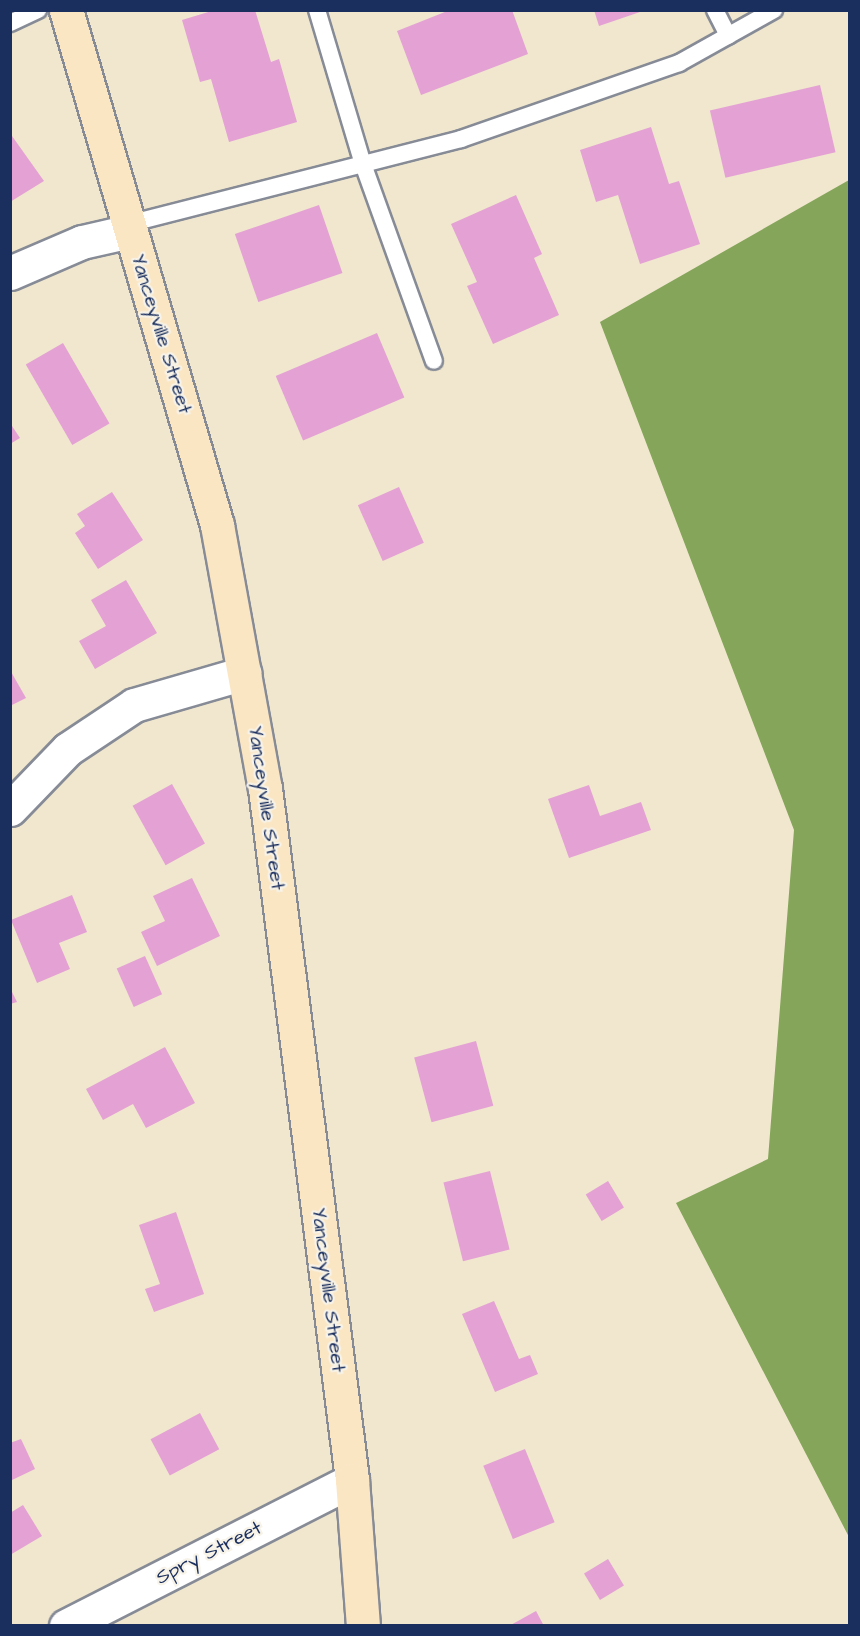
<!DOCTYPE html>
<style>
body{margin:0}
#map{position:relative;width:860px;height:1636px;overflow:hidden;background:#f0e7ce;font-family:"Architects Daughter",sans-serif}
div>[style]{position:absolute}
.forest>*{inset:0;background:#84a55a}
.building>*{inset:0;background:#e4a1d4;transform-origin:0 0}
.roads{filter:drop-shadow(2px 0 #868b96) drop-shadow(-2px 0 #868b96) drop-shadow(0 2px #868b96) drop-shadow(0 -2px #868b96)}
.service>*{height:16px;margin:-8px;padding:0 8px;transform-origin:8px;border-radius:8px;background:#fff}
.minor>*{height:33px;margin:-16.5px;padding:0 16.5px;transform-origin:16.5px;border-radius:16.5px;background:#fff}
.secondary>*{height:33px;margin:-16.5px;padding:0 16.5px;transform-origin:16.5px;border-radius:16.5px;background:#fbe6c4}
span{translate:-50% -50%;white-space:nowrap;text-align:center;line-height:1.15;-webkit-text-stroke:4.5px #f7f3e8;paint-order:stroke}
.street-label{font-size:20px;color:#1b2f5e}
.frame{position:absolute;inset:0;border:12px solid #1b2f5e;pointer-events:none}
</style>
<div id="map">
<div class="forest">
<i style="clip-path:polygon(849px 180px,849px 1537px,676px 1203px,768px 1159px,794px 830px,600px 322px)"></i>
</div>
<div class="building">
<i style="clip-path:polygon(215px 10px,255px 10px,271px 62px,279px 59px,297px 122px,229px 142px,211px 79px,200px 82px,182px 20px)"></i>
<i style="clip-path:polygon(450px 10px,512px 10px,528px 54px,421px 95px,397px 31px)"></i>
<i style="clip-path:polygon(594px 10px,643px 10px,643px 11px,599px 26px)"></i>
<i style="left:820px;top:85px;width:69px;height:113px;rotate:77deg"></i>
<i style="clip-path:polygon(651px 127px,669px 184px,679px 181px,700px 244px,640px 264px,618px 195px,596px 202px,580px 150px)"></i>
<i style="clip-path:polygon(12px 136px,44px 181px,10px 202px,10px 137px)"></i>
<i style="clip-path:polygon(516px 195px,542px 254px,534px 258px,559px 315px,493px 344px,467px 286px,477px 282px,451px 224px)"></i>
<i style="left:319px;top:205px;width:72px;height:89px;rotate:71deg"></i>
<i style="left:377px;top:333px;width:70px;height:110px;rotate:67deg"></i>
<i style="left:63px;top:343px;width:93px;height:43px;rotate:60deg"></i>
<i style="clip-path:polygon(10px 423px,20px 438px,10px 444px)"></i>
<i style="left:399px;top:487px;width:61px;height:45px;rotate:66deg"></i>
<i style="clip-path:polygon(112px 492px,143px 540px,98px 569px,75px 533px,85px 526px,77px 514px)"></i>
<i style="clip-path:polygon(126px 580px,157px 633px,95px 669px,79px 641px,106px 626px,91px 600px)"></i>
<i style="clip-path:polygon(10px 670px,26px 698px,10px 706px)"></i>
<i style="left:172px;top:784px;width:68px;height:45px;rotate:61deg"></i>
<i style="clip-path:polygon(589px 785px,600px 816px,641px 802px,651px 830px,569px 858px,548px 799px)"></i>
<i style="clip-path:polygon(192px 878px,220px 936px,157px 966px,141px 932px,165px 921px,153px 896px)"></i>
<i style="clip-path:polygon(72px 895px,87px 932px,59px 943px,70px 969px,37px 983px,11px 920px)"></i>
<i style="left:145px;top:956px;width:42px;height:31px;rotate:66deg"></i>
<i style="clip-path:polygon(10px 988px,17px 1002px,10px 1004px)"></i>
<i style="left:476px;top:1041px;width:67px;height:64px;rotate:75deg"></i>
<i style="clip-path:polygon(165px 1047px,195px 1103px,146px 1128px,133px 1104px,103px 1120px,86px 1089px)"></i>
<i style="left:490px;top:1171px;width:81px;height:48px;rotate:76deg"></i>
<i style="left:608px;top:1181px;width:31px;height:26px;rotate:59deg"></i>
<i style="clip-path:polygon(176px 1212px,204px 1294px,154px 1312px,145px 1289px,160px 1284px,139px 1225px)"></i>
<i style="clip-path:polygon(494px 1301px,519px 1359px,530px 1355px,538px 1374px,495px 1392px,462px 1314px)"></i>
<i style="left:200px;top:1413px;width:41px;height:56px;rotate:62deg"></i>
<i style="clip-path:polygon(21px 1439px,35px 1469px,10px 1481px,10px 1443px)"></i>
<i style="left:525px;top:1449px;width:79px;height:45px;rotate:68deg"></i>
<i style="clip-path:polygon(23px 1505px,42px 1536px,10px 1555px,10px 1513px)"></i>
<i style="left:608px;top:1559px;width:31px;height:28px;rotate:59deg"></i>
<i style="clip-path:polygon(536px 1611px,544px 1626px,509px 1626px)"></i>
</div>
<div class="roads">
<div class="service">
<i style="left:317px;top:10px;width:161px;rotate:73.4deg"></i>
<i style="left:363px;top:164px;width:209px;rotate:70.2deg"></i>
<i style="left:715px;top:10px;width:29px;rotate:63deg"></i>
<i style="left:10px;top:23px;width:31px;rotate:-25deg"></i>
<i style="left:128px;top:224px;width:344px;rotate:-14.3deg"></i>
<i style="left:461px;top:139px;width:231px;rotate:-19.2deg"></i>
<i style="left:679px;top:63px;width:109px;rotate:-29.2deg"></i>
</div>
<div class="minor">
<i style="left:10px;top:273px;width:78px;rotate:-23.3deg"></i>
<i style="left:82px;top:242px;width:49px;rotate:-12.9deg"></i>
<i style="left:10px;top:809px;width:83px;rotate:-46deg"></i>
<i style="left:68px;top:749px;width:79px;rotate:-33.7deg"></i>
<i style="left:134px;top:705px;width:115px;rotate:-16.2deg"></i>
<i style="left:66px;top:1626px;width:321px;rotate:-27deg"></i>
</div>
<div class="secondary">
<i style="left:66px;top:10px;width:537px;rotate:73.66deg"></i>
<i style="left:217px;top:525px;width:267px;rotate:79.7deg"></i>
<i style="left:265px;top:788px;width:697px;rotate:82.83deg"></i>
<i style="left:352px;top:1480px;width:146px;rotate:85.7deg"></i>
</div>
</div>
<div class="street-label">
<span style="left:161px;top:334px;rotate:73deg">Yanceyville Street</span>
<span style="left:266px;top:808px;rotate:82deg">Yanceyville Street</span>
<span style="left:328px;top:1290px;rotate:83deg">Yanceyville Street</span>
<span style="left:209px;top:1553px;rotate:-27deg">Spry Street</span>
</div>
<div class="frame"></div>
</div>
